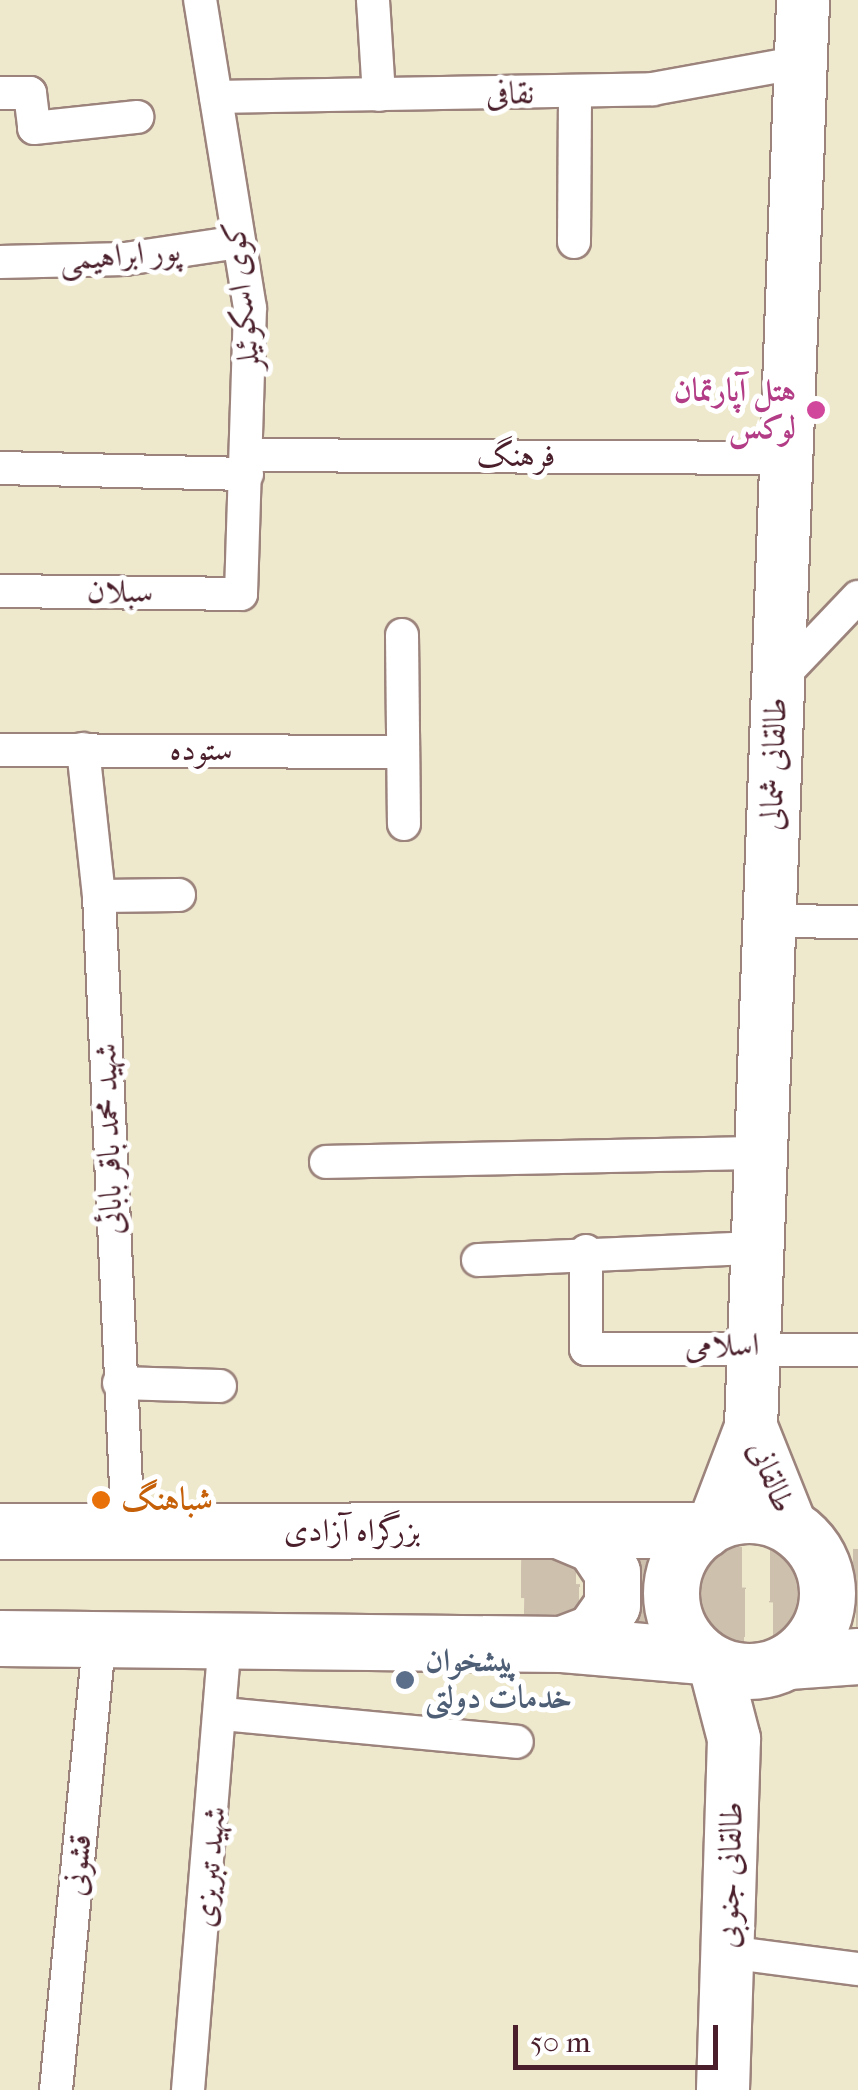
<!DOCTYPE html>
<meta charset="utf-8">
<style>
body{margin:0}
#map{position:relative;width:858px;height:2090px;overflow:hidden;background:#eee8cd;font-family:"IM FELL French Canon",Amiri,serif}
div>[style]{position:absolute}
.trunk-tunnel>*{height:55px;margin-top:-27.5px;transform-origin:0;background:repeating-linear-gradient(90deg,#cdc0ad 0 55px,transparent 0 83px)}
.roads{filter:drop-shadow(2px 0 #9c847c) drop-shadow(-2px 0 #9c847c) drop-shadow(0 2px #9c847c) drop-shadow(0 -2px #9c847c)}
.minor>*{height:32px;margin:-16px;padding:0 16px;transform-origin:16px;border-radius:16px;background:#fff}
.primary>*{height:52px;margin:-26px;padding:0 26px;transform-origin:26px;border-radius:26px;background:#fff}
.trunk>*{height:55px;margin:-27.5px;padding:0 27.5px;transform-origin:27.5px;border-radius:27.5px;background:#fff}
.trunk>.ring{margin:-27.5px;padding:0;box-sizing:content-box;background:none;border:55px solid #fff;border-radius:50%}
.dots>*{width:28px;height:28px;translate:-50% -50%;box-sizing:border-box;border:5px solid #fff;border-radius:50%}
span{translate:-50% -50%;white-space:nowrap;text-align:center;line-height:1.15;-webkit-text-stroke:10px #fff;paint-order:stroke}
.street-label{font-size:32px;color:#4a1f2b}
.hotel-label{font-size:32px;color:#b23c85;font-weight:700}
.right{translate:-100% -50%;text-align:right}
.food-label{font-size:32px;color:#c56008;font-weight:700}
.left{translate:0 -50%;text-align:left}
.service-label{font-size:32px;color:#4e5e75;font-weight:700}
.scale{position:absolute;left:513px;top:2025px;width:205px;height:45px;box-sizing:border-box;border:5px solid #4a1f2b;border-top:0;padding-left:12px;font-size:30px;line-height:35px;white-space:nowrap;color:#4a1f2b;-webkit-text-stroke:8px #fff;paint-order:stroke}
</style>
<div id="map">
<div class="trunk-tunnel">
<i style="left:521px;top:1570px;width:337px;rotate:1deg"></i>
<i style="left:524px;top:1610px;width:334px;rotate:1.2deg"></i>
</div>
<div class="roads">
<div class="minor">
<i style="left:373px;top:0;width:95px;rotate:86.4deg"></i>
<i style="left:0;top:93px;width:30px"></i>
<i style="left:30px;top:93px;width:35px;rotate:83deg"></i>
<i style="left:34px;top:128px;width:104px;rotate:-6.1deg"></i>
<i style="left:216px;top:97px;width:437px;rotate:-1deg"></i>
<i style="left:653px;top:89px;width:150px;rotate:-10.3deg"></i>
<i style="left:574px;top:242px;width:149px;rotate:-89.6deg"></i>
<i style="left:0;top:262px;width:125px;rotate:-1.4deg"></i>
<i style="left:125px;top:259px;width:115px;rotate:-8.5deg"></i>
<i style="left:247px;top:455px;width:539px;rotate:0.32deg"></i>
<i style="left:0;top:468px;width:247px;rotate:1.4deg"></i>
<i style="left:0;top:591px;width:241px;rotate:0.7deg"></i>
<i style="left:241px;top:594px;width:286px;rotate:-88.2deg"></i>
<i style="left:250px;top:308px;width:312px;rotate:-99.2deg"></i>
<i style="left:402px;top:635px;width:189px;rotate:89.4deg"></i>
<i style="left:776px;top:683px;width:119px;rotate:-46.4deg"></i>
<i style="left:83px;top:749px;width:148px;rotate:83.8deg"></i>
<i style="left:99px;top:896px;width:635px;rotate:87.38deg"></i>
<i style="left:0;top:750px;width:401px;rotate:0.3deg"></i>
<i style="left:99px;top:896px;width:80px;rotate:-0.7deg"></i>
<i style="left:768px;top:921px;width:90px;rotate:0.6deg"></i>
<i style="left:326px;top:1162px;width:435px;rotate:-1.2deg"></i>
<i style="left:586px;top:1251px;width:98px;rotate:90deg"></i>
<i style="left:586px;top:1349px;width:272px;rotate:0.2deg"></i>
<i style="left:478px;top:1260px;width:256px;rotate:-2.5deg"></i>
<i style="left:119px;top:1383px;width:101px;rotate:1.7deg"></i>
<i style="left:223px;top:1714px;width:295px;rotate:5.4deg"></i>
<i style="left:727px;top:1952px;width:132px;rotate:7.4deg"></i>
<i style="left:56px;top:2090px;width:452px;rotate:-84.5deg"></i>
<i style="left:188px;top:2090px;width:449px;rotate:-85.3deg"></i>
</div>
<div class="primary">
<i style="left:751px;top:1427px;width:108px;rotate:68.2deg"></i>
<i style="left:715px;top:1522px;width:102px;rotate:-69.2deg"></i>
<i style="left:751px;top:1427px;width:1428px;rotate:-87.91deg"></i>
<i style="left:714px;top:1662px;width:80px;rotate:75.4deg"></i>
<i style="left:734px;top:1739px;width:351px;rotate:91.8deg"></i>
</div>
<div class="trunk">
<i class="ring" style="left:671px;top:1515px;width:101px;height:101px"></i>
<i style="left:0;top:1531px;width:704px;rotate:-0.08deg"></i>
<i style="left:0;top:1638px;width:562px;rotate:0.61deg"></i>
<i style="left:562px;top:1644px;width:141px;rotate:4.9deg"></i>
<i style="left:562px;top:1644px;width:33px;rotate:-21deg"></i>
<i style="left:593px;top:1632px;width:33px;rotate:-55deg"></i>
<i style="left:612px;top:1605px;width:33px;rotate:-90deg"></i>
<i style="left:612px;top:1572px;width:32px;rotate:-124deg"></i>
<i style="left:594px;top:1545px;width:33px;rotate:-157deg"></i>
<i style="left:788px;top:1661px;width:70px;rotate:-4.1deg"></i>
</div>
</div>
<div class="dots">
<i style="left:816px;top:410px;background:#d1479c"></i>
<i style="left:101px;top:1500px;background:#e8710a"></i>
<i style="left:405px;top:1680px;background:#5c6f8a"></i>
</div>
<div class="street-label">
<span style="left:510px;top:94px;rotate:-1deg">نقافی</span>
<span style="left:120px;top:256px;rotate:-5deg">پور ابراهیمی</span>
<span style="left:242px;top:296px;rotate:-96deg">کوی اسکوئیلر</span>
<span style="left:516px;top:456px">فرهنگ</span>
<span style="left:120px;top:592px;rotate:1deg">سبلان</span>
<span style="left:201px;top:750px">ستوده</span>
<span style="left:774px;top:764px;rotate:-88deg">طالقانی شمالی</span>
<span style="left:109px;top:1139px;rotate:-92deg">شهید محمد باقر بابائی</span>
<span style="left:722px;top:1346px;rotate:-1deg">اسلامی</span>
<span style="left:771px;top:1477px;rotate:68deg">طالقانی</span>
<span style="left:352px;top:1531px">بزرگراه آزادی</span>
<span style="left:78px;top:1865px;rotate:-84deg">قشونی</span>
<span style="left:210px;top:1867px;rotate:-85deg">شهید تبریزی</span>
<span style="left:730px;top:1875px;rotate:-88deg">طالقانی جنوبی</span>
</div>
<div class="hotel-label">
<span class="right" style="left:796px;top:410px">هتل آپارتمان<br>لوکس</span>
</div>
<div class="food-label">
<span class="left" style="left:121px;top:1500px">شباهنگ</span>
</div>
<div class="service-label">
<span class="left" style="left:425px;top:1680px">پیشخوان<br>خدمات دولتی</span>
</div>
<div class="scale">50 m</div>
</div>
